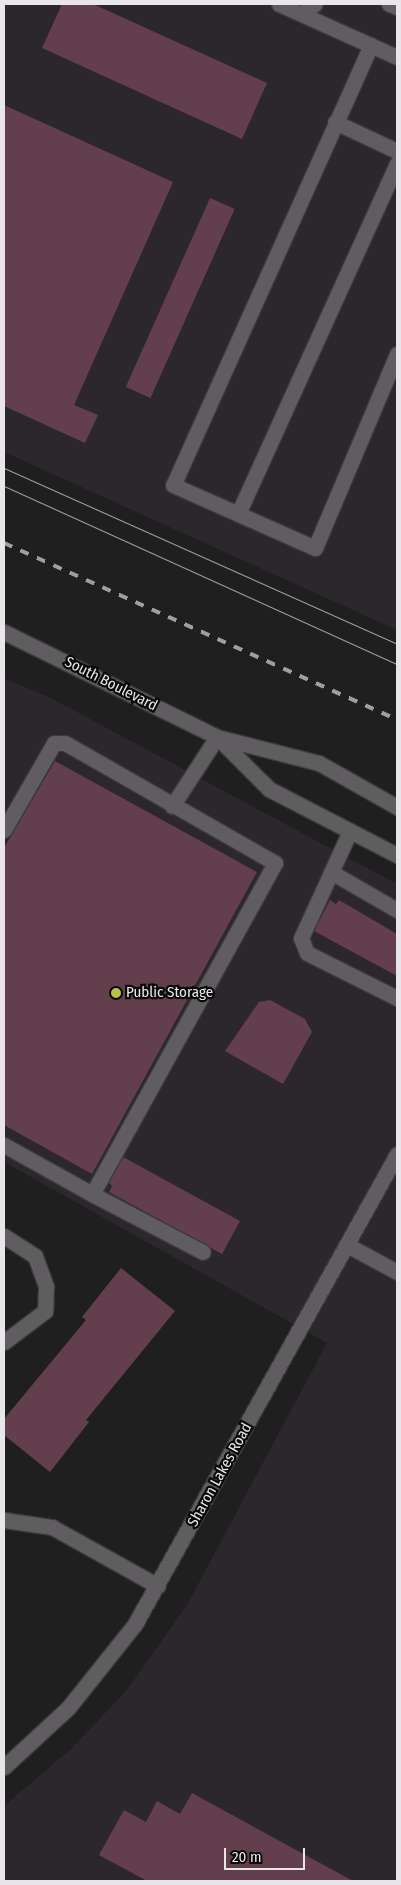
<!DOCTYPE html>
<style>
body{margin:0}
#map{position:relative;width:401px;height:1885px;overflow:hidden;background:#201f20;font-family:"Fira Sans Condensed",sans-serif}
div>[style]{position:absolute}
.built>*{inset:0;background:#2c262d}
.building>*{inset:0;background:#633f4d;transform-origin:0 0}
.roads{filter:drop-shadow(1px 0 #3b3a3b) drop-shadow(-1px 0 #3b3a3b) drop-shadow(0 1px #3b3a3b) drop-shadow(0 -1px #3b3a3b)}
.service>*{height:15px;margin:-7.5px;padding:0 7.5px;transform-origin:7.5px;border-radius:7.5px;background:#5f5d5f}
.minor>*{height:15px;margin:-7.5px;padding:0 7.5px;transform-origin:7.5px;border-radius:7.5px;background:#5f5d5f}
.tertiary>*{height:15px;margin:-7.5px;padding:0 7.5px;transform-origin:7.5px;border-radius:7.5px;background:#5f5d5f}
.secondary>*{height:15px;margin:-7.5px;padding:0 7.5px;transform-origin:7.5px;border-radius:7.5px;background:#5f5d5f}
.tram>*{height:1px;margin:-0.5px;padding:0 0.5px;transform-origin:0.5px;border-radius:0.5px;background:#a09ea0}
.rail>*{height:4px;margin-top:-2px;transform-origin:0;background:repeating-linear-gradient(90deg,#a09ea0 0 9px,transparent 0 18px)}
.dots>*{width:14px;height:14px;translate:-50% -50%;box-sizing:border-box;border:2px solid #0a090a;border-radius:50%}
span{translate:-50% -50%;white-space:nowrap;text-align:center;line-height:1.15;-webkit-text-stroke:4.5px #0a090a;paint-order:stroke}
.street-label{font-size:15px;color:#e8e6e8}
.poi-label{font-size:15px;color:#e8e6e8}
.left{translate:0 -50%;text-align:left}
.frame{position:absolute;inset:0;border:5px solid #e8e6e8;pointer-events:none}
.scale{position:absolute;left:224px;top:1848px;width:81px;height:22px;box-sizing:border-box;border:2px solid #e8e6e8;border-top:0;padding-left:6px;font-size:15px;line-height:18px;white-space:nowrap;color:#e8e6e8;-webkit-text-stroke:4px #0a090a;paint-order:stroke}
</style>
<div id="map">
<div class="built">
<i style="clip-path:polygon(4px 4px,397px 4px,397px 630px,4px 452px)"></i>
<i style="clip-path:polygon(4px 678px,51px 698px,397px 884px,397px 1881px,4px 1881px,4px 1806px,72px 1748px,126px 1691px,187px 1605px,327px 1343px,4px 1162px)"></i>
</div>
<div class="building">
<i style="clip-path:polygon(62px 4px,93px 4px,267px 83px,242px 139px,42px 48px)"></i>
<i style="clip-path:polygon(4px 105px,173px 182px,74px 405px,98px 415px,85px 443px,4px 406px)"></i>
<i style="left:210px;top:198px;width:27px;height:207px;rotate:24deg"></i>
<i style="clip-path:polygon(55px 761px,257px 872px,92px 1174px,4px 1125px,4px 848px)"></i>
<i style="clip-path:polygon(330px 900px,336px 904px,339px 900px,397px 934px,397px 976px,314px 931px)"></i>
<i style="clip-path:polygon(270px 1000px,305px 1019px,312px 1032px,283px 1084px,225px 1051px,259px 1002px)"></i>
<i style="clip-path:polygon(123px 1157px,240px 1221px,222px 1254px,109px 1192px,112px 1186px,109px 1183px)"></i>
<i style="clip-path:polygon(121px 1268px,175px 1311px,86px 1420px,89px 1422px,50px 1472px,4px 1435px,4px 1419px,86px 1320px,82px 1317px)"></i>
<i style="clip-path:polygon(192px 1793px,353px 1881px,147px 1881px,99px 1855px,124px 1810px,146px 1822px,157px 1801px,180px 1814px)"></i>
</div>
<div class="roads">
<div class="service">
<i style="left:389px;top:4px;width:9px;rotate:21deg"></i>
<i style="left:302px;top:14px;width:16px;rotate:-38deg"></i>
<i style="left:371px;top:45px;width:482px;rotate:114.2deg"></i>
<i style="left:173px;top:485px;width:155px;rotate:23.9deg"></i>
<i style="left:315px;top:548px;width:211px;rotate:-67.1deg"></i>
<i style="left:335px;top:122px;width:68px;rotate:25.1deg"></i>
<i style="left:238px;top:514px;width:385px;rotate:-65.6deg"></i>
<i style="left:172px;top:806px;width:82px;rotate:-56.9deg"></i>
<i style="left:4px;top:830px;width:100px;rotate:-60.1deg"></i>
<i style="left:54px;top:743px;width:11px"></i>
<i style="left:65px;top:743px;width:242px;rotate:29.7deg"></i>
<i style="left:275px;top:863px;width:378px;rotate:118.9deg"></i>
<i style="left:92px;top:1194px;width:101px;rotate:-150.9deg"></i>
<i style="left:350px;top:831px;width:118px;rotate:114.6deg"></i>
<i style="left:301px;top:938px;width:16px;rotate:68deg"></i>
<i style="left:307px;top:953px;width:101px;rotate:26.6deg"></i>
<i style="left:331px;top:872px;width:76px;rotate:29.9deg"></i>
<i style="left:92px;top:1194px;width:125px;rotate:27.6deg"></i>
<i style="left:4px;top:1236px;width:37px;rotate:33deg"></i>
<i style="left:35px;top:1256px;width:33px;rotate:70deg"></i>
<i style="left:46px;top:1287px;width:24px;rotate:92deg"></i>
<i style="left:45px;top:1311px;width:51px;rotate:142.9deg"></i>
<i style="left:347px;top:1245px;width:57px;rotate:28.4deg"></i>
</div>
<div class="minor">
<i style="left:279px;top:4px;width:129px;rotate:24.2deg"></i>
<i style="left:4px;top:1520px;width:49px;rotate:8.3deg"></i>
<i style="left:52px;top:1527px;width:121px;rotate:29.1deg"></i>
</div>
<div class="tertiary">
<i style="left:4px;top:1767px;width:87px;rotate:-42.7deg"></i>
<i style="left:68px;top:1708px;width:107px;rotate:-51.4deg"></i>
<i style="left:135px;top:1624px;width:538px;rotate:-60.86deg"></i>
</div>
<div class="secondary">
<i style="left:4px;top:632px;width:237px;rotate:26.2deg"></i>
<i style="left:217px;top:737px;width:105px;rotate:14.3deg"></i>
<i style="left:319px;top:763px;width:90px;rotate:29.4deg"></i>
<i style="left:218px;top:738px;width:72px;rotate:45deg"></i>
<i style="left:269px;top:789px;width:144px;rotate:27.3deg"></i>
</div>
</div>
<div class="tram">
<i style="left:4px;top:468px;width:431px;rotate:24.1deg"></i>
<i style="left:4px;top:486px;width:431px;rotate:24.4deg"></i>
</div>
<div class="rail">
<i style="left:4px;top:543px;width:431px;rotate:24.2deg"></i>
</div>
<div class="dots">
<i style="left:116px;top:993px;background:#b7c148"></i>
</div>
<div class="street-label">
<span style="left:111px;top:684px;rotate:27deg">South Boulevard</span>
<span style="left:220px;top:1475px;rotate:-61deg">Sharon Lakes Road</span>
</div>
<div class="poi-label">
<span class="left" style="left:126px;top:993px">Public Storage</span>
</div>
<div class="frame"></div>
<div class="scale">20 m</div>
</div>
